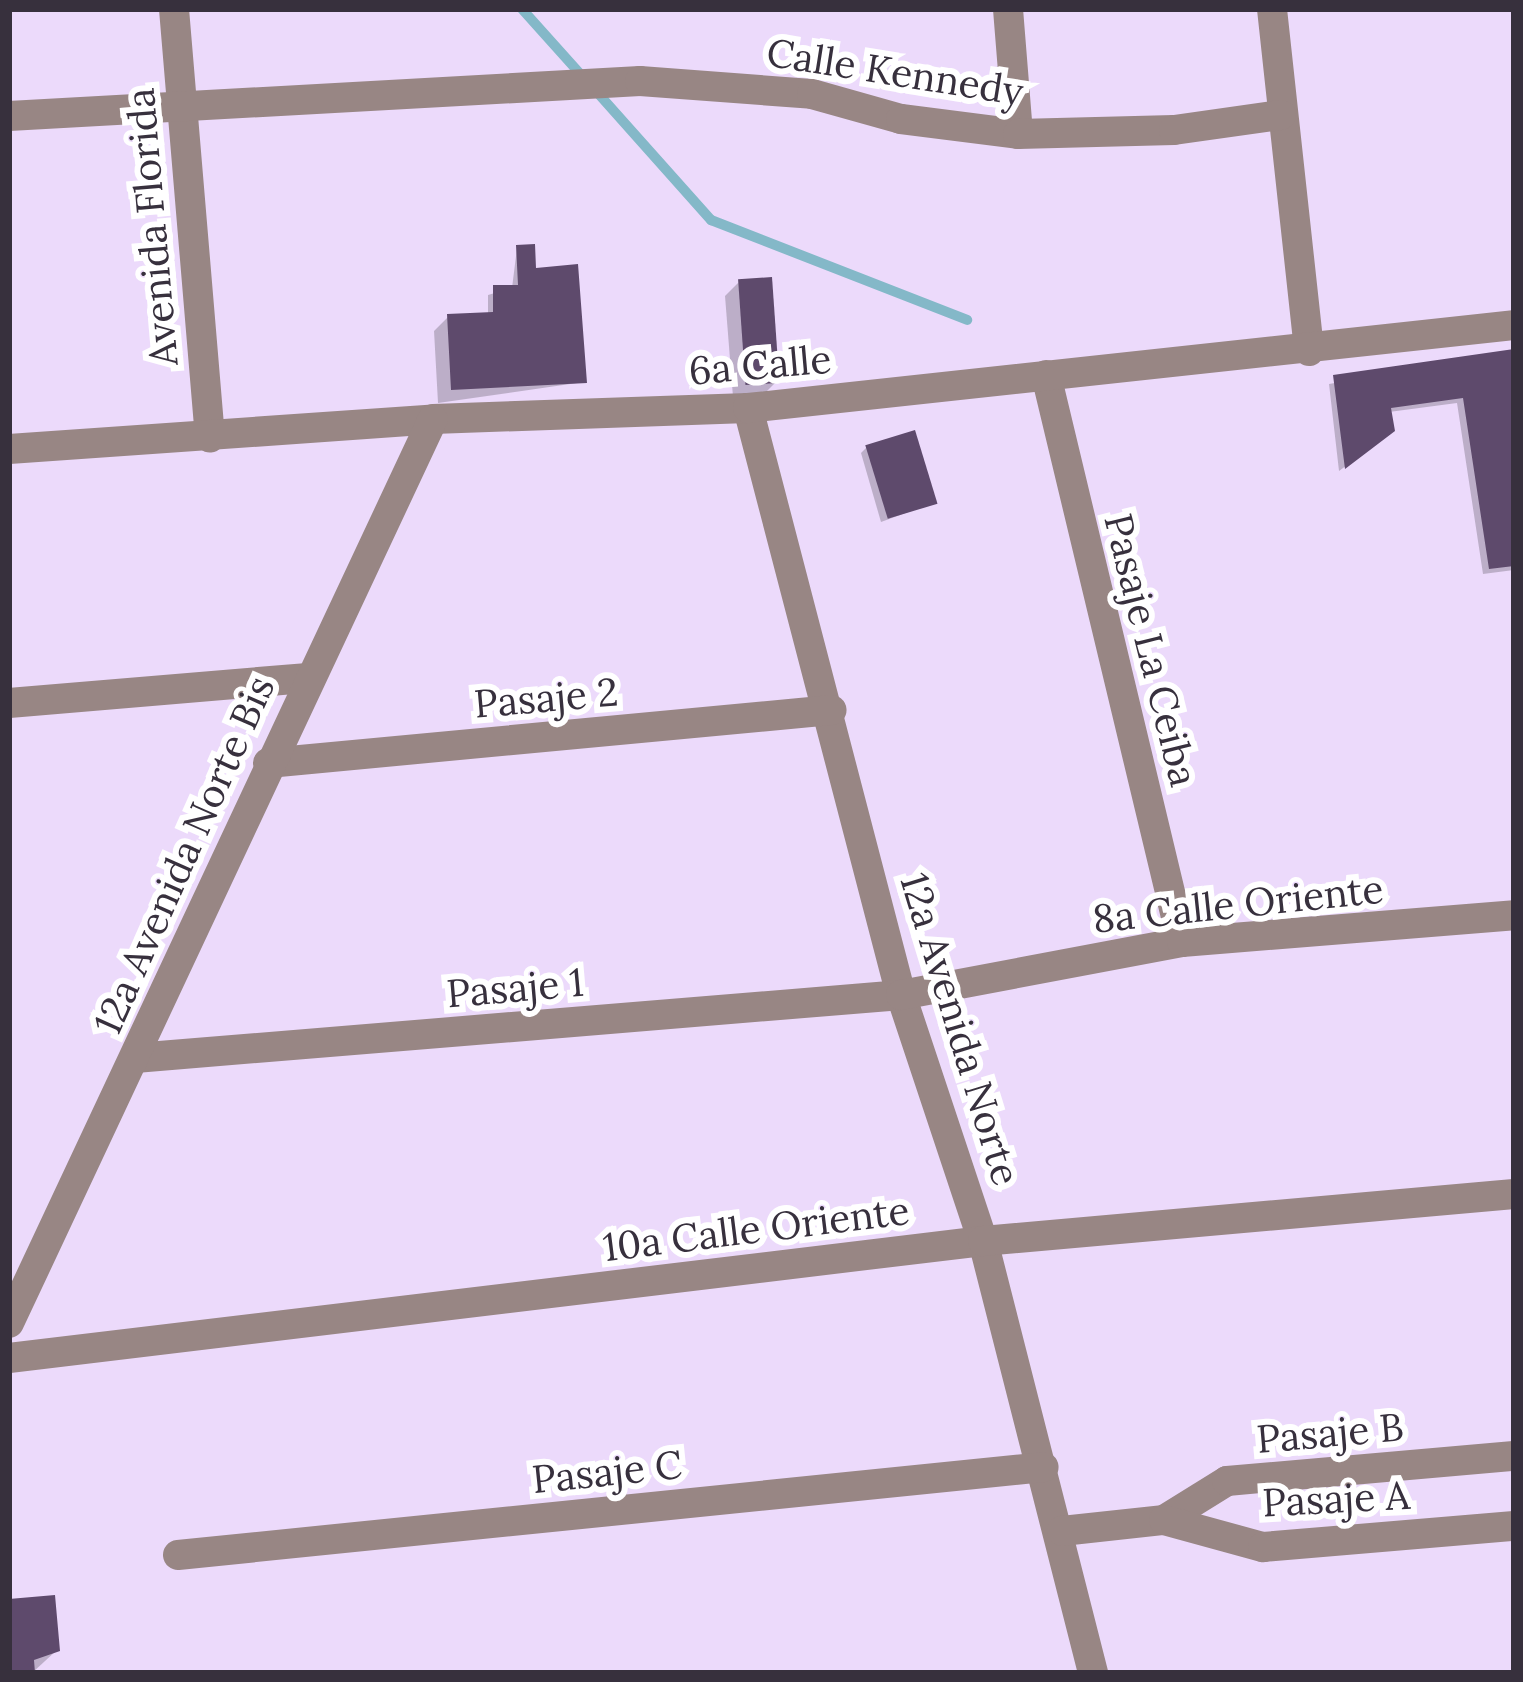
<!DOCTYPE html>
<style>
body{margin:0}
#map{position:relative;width:1523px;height:1682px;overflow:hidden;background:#ecdafb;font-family:Lora,serif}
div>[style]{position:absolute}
.shadow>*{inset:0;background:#0003}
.stream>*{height:10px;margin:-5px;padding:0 5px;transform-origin:5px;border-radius:5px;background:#84b8c8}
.building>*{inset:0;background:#5e4a6c;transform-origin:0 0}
.minor>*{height:30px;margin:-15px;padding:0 15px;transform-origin:15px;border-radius:15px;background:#988684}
span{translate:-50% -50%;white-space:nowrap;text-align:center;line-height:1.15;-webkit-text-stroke:12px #fff;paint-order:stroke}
.street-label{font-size:39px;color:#37303d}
.frame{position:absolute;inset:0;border:12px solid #37303d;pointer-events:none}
</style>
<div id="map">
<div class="shadow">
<i style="clip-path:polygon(517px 248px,584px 382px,438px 403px,434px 331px,448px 317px,488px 315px,488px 295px,512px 288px)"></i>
<i style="clip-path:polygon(739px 282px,777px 381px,763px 395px,733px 397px,725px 296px)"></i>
<i style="clip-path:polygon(1514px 351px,1514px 570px,1483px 574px,1457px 403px,1389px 412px,1385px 437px,1339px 471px,1329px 384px)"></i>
<i style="clip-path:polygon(867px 447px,933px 503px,881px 522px,861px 453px)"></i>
<i style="clip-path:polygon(9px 1602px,57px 1650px,32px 1673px,9px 1673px)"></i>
</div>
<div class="stream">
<i style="left:522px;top:9px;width:93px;rotate:48.1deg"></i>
<i style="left:596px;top:91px;width:173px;rotate:48.3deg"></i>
<i style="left:711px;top:220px;width:275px;rotate:21.3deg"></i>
</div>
<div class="building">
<i style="clip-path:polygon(535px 244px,536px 268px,578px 264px,587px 383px,451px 390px,447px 314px,493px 312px,493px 285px,518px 285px,516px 245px)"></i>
<i style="left:772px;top:277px;width:106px;height:34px;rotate:86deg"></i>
<i style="clip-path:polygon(1514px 349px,1514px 566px,1489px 569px,1463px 398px,1391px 408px,1395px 431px,1345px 469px,1333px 375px)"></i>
<i style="left:915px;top:430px;width:77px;height:52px;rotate:73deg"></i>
<i style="clip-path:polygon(55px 1595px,60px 1651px,34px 1660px,35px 1673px,9px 1673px,9px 1599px)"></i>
</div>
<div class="minor">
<i style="left:174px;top:9px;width:430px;rotate:85.2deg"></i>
<i style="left:1008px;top:9px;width:125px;rotate:85.4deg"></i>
<i style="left:1272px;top:9px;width:344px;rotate:83.8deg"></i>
<i style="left:9px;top:116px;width:632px;rotate:-3.17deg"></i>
<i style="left:640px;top:81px;width:172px;rotate:4.3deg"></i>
<i style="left:812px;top:94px;width:92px;rotate:15.7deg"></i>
<i style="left:901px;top:119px;width:118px;rotate:7.3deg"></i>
<i style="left:1018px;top:134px;width:156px;rotate:-1.5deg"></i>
<i style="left:1174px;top:130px;width:108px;rotate:-8deg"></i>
<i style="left:1046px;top:375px;width:583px;rotate:76.51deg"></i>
<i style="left:748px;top:408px;width:607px;rotate:75.39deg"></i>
<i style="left:901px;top:995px;width:259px;rotate:71.6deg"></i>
<i style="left:983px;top:1241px;width:446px;rotate:75.7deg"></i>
<i style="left:9px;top:449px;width:425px;rotate:-4deg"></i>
<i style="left:433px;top:419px;width:315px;rotate:-2deg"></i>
<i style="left:748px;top:408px;width:770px;rotate:-6.18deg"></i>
<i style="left:9px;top:703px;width:297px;rotate:-4.8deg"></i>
<i style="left:268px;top:763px;width:566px;rotate:-5.37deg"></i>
<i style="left:135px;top:1058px;width:769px;rotate:-4.7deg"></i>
<i style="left:901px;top:995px;width:286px;rotate:-10.7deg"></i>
<i style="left:1182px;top:942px;width:333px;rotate:-4.6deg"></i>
<i style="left:9px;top:1323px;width:998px;rotate:-64.87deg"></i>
<i style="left:9px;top:1358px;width:981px;rotate:-6.85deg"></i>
<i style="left:983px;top:1241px;width:533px;rotate:-5.06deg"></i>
<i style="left:1164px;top:1520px;width:74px;rotate:-31.8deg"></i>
<i style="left:1227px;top:1481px;width:288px;rotate:-5deg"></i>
<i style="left:1062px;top:1531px;width:103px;rotate:-6.2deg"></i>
<i style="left:1164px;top:1520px;width:103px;rotate:15.3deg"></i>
<i style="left:1263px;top:1547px;width:252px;rotate:-4.8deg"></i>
<i style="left:178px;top:1555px;width:870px;rotate:-5.8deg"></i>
</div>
<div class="street-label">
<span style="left:895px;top:72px;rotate:9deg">Calle Kennedy</span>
<span style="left:152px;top:227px;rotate:-95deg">Avenida Florida</span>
<span style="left:760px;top:365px;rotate:-5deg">6a Calle</span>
<span style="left:1151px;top:650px;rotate:76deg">Pasaje La Ceiba</span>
<span style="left:546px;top:698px;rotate:-5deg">Pasaje 2</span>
<span style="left:184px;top:855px;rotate:-66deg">12a Avenida Norte Bis</span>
<span style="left:1238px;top:904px;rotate:-6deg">8a Calle Oriente</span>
<span style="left:515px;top:988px;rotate:-5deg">Pasaje 1</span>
<span style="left:960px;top:1029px;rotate:73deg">12a Avenida Norte</span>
<span style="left:756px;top:1229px;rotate:-7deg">10a Calle Oriente</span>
<span style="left:1330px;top:1433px;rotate:-5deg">Pasaje B</span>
<span style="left:607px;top:1472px;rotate:-6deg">Pasaje C</span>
<span style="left:1336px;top:1499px;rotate:-3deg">Pasaje A</span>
</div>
<div class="frame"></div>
</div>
